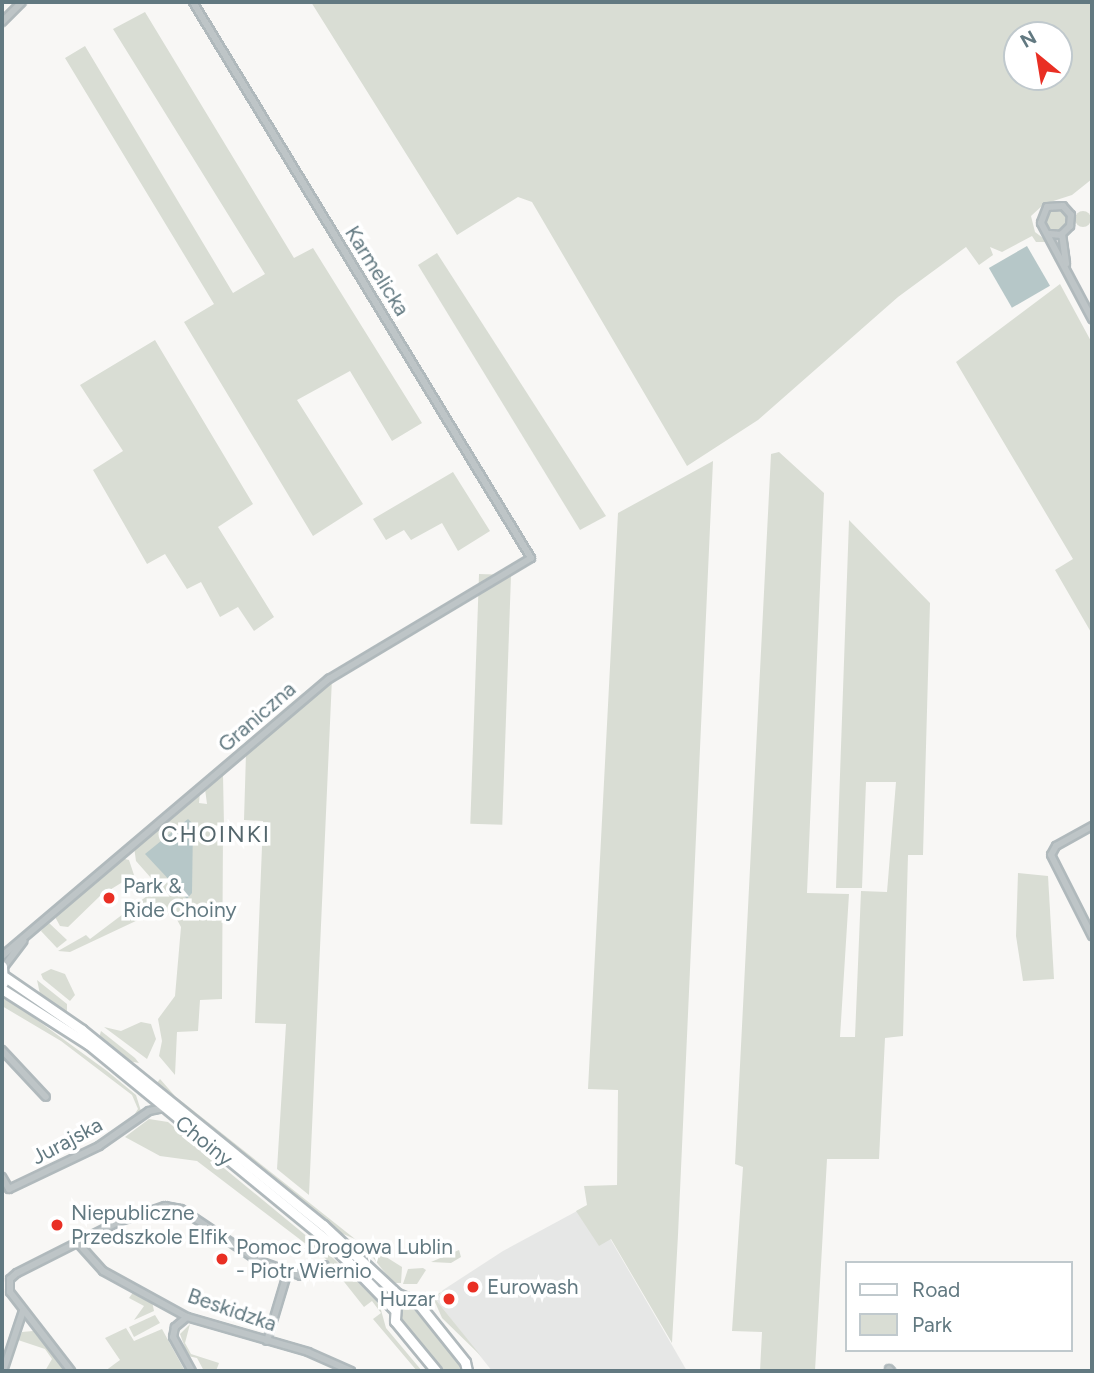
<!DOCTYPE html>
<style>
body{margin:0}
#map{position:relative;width:1094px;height:1373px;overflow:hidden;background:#f8f7f5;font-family:Figtree,sans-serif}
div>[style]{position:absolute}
.built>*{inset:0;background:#e6e7e6}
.green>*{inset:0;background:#d9ddd4;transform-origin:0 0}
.round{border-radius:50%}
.water>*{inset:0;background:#b6c7c8;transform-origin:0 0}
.roads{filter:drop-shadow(2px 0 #b0b9bc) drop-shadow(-2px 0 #b0b9bc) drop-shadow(0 2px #b0b9bc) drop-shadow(0 -2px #b0b9bc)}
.street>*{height:6px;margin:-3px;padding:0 3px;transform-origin:3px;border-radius:3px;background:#bec5c7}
.secondary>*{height:9px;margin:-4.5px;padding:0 4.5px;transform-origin:4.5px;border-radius:4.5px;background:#fff}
.dots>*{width:19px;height:19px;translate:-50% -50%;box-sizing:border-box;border:4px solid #fff;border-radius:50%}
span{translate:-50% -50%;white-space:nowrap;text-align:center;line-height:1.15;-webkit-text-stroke:7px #fff;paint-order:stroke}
.street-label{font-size:21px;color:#627981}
.poi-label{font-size:21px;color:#627981}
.left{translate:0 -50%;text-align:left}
.right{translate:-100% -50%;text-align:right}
.neighbourhood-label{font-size:23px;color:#54666c;letter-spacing:2px}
.frame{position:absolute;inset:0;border:4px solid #627981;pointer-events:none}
.legend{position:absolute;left:845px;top:1261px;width:228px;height:91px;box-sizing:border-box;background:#fff;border:2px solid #c0c9cd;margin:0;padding:9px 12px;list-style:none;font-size:21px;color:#627981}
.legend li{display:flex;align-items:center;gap:14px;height:35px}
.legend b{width:35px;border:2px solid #c0c9cd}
.north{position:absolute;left:1003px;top:21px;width:70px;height:70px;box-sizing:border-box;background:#fff;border:2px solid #c0c9cd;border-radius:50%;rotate:330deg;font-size:19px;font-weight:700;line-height:28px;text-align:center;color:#627981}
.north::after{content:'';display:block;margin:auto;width:24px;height:32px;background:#e92f24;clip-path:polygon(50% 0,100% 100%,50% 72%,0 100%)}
</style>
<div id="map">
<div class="built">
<i style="clip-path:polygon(590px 1204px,687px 1371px,492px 1371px,436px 1300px,443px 1290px,503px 1251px)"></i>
</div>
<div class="green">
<i style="clip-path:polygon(evenodd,311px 2px,1092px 2px,1092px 179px,1072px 195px,1044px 204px,1031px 216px,1035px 232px,1051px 244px,1055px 262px,1047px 242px,1036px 242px,1032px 236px,1002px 252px,990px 247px,993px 255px,979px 265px,966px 247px,898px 297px,758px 420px,687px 466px,532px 202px,518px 197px,457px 235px,311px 2px,1017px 35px,1059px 35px,1059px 77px,1017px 77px,1017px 35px)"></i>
<i style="clip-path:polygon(145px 12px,294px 258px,313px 248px,422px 423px,392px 441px,350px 371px,297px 400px,363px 504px,313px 536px,184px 322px,214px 304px,65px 58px,85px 46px,233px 293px,265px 274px,113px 29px)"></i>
<i class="round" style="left:1045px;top:209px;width:22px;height:22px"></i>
<i class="round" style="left:1075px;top:211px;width:16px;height:16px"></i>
<i style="clip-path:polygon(437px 253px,606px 516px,580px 530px,418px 265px)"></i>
<i style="clip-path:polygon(1060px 284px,1092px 343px,1092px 634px,1055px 570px,1073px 559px,956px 362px)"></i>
<i style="clip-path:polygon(155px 340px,253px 504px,218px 527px,274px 617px,254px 631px,238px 607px,220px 617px,201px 582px,187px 589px,165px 554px,147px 564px,93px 470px,123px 451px,80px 385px)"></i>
<i style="clip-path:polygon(779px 452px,824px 493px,807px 893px,849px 894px,840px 1037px,855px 1037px,861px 891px,887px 892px,896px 782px,866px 782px,862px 888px,836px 888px,849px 520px,930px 603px,923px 855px,908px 855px,903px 1036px,885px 1038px,879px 1159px,827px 1159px,815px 1371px,760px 1371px,762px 1332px,732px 1331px,743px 1167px,735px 1164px,771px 454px)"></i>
<i style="clip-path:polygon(713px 461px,678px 1235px,672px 1343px,611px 1239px,599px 1246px,576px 1211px,587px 1205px,584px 1186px,617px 1185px,618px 1090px,588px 1089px,618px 513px)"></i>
<i style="clip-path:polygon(453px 472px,490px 531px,458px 551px,442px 523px,411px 540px,404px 530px,386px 540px,373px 519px)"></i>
<i style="left:511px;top:575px;width:250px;height:32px;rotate:92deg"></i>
<i style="clip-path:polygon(332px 678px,309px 1195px,277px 1169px,286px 1024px,255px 1023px,263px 821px,244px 820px,246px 753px)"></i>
<i style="clip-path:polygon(223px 775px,224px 826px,210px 825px,209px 831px,223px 832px,222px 999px,200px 1000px,198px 1031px,177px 1032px,175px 1075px,159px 1056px,162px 1041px,158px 1019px,175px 996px,181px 927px,175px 916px,157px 911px,70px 952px,58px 951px,86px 935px,90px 939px,147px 896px,151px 878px,136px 861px,134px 847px,200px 792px,199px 803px,207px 804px,205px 789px)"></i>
<i style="clip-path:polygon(121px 858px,129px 860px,134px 875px,100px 896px,68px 927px,60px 926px,54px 915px)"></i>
<i style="clip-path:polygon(1018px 873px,1048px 876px,1054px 979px,1023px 981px,1016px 936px)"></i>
<i style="clip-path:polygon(48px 922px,67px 940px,57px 948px,41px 931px)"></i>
<i style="clip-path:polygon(51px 969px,65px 974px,75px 995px,70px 1001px,43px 979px,41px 974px)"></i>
<i style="clip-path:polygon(37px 980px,67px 1004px,67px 1012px,40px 994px)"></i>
<i style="clip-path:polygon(2px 999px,11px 1001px,107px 1071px,136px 1095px,141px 1111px,131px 1120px,138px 1109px,132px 1095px,61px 1041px,2px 1006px)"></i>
<i style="clip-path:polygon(141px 1022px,151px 1024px,156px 1039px,147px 1059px,104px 1027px,121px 1031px)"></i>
<i style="clip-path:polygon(101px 1031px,135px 1058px,139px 1063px,128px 1061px,99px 1038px)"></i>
<i style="clip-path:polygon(160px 1079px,175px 1096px,355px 1239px,336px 1231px,156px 1084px)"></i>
<i style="clip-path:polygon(149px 1119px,168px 1122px,332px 1257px,376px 1300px,381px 1310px,386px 1328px,422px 1371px,417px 1371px,373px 1319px,381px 1313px,372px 1301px,364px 1307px,326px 1259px,306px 1244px,197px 1161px,160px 1156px,125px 1137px)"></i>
<i style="clip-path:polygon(359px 1240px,402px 1267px,401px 1283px,393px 1283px)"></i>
<i style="clip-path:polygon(459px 1250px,461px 1257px,451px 1263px,431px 1262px)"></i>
<i style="clip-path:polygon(408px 1269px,423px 1268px,426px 1270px,417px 1284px,403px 1284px)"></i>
<i style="clip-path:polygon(134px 1291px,152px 1301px,154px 1311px,134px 1320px,144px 1306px,129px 1298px)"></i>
<i style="clip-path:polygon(441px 1292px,436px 1300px,481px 1356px,442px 1318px,435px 1302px,436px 1295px)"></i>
<i style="clip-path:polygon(410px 1305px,459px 1363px,460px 1371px,442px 1371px,401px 1321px,401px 1310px)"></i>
<i style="clip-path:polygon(155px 1315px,160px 1323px,134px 1337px,129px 1327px)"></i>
<i style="clip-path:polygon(190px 1324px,185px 1343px,191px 1354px,219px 1363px,216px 1371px,204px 1371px,197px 1358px,188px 1356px,180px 1334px)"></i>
<i style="clip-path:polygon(126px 1328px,134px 1341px,162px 1329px,185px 1371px,105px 1371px,120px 1360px,105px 1338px)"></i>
<i style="clip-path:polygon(33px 1331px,66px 1371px,45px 1371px,52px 1359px,45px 1349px,18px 1340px,22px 1332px)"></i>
</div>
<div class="water">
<i style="left:1027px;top:246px;width:46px;height:44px;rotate:60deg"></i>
<i style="clip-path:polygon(188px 819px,193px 824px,192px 893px,187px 899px,145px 854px)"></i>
</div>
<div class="roads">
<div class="street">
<i style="left:2px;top:22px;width:28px;rotate:-45deg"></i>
<i style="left:1050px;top:234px;width:11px;rotate:5deg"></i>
<i style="left:1061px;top:235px;width:13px;rotate:-45deg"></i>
<i style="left:1070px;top:226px;width:11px;rotate:-85deg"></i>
<i style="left:1071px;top:215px;width:12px;rotate:-132deg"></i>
<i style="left:1063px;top:206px;width:16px;rotate:176deg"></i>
<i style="left:1047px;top:207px;width:17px;rotate:111deg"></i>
<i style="left:1041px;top:223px;width:109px;rotate:62deg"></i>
<i style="left:1062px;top:234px;width:30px;rotate:82deg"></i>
<i style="left:1092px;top:826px;width:41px;rotate:150.9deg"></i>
<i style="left:1056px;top:846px;width:10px;rotate:119deg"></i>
<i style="left:1051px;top:855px;width:91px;rotate:63.2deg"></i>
<i style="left:2px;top:956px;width:429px;rotate:-40.3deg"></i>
<i style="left:329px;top:679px;width:235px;rotate:-30.9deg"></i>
<i style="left:531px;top:558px;width:651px;rotate:-121.3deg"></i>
<i style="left:3px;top:968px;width:34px;rotate:-53deg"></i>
<i style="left:2px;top:1050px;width:64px;rotate:46.9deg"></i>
<i style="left:2px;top:1177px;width:14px;rotate:60deg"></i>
<i style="left:9px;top:1189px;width:100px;rotate:-25.5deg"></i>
<i style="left:99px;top:1146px;width:61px;rotate:-35deg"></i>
<i style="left:149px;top:1111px;width:15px;rotate:-11deg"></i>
<i style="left:77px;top:1242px;width:39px;rotate:48deg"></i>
<i style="left:103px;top:1271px;width:96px;rotate:28.7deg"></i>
<i style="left:187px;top:1317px;width:126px;rotate:16.1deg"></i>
<i style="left:308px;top:1352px;width:47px;rotate:23.8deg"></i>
<i style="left:10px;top:1292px;width:13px;rotate:-90deg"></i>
<i style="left:10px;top:1279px;width:9px;rotate:-41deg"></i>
<i style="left:17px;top:1273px;width:113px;rotate:-26.8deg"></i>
<i style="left:118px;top:1222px;width:50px;rotate:-18.8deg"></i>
<i style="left:165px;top:1206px;width:16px;rotate:11deg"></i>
<i style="left:181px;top:1209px;width:92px;rotate:33.9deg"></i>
<i style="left:257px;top:1260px;width:33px;rotate:20deg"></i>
<i style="left:288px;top:1271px;width:14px;rotate:21deg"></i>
<i style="left:301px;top:1276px;width:26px;rotate:-25deg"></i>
<i style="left:10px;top:1292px;width:100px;rotate:52.3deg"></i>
<i style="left:187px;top:1317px;width:16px;rotate:140deg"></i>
<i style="left:175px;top:1327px;width:10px;rotate:101deg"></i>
<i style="left:173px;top:1337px;width:39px;rotate:61deg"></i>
<i style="left:267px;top:1341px;width:73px;rotate:-73.3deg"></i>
<i style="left:889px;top:1369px;width:3px;rotate:45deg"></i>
<i style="left:3px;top:1371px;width:63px;rotate:-71.6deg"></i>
</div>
<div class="secondary">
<i style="left:2px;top:966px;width:17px;rotate:87deg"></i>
<i style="left:5px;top:977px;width:93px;rotate:34.5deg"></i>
<i style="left:82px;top:1030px;width:310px;rotate:39deg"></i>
<i style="left:323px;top:1225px;width:101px;rotate:43deg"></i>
<i style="left:397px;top:1294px;width:22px;rotate:22deg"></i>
<i style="left:417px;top:1302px;width:77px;rotate:51.3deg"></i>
<i style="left:465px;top:1362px;width:9px;rotate:77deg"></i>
<i style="left:2px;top:989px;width:102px;rotate:32.6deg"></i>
<i style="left:88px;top:1044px;width:310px;rotate:39.4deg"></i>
<i style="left:328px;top:1241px;width:95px;rotate:45.9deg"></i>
<i style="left:396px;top:1305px;width:16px;rotate:94deg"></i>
<i style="left:395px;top:1321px;width:65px;rotate:50.6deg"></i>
</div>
</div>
<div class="dots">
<i style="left:109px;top:898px;background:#e92f24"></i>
<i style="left:57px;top:1225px;background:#e92f24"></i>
<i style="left:222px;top:1259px;background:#e92f24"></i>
<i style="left:473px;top:1287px;background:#e92f24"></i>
<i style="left:449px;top:1299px;background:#e92f24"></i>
</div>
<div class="street-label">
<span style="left:377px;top:271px;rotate:58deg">Karmelicka</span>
<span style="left:257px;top:717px;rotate:-41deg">Graniczna</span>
<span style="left:67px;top:1141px;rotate:-28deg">Jurajska</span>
<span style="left:204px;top:1141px;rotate:39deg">Choiny</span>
<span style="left:232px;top:1310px;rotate:19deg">Beskidzka</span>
</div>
<div class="poi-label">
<span class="left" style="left:123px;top:898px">Park &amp;<br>Ride Choiny</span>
<span class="left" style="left:71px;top:1225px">Niepubliczne<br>Przedszkole Elfik</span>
<span class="left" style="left:236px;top:1259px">Pomoc Drogowa Lublin<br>- Piotr Wiernio</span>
<span class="left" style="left:487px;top:1287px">Eurowash</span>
<span class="right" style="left:435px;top:1299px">Huzar</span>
</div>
<div class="neighbourhood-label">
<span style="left:216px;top:834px">CHOINKI</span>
</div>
<div class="frame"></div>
<ul class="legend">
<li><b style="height:9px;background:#fff"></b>Road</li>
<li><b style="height:19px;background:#d9ddd4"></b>Park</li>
</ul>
<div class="north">N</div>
</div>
